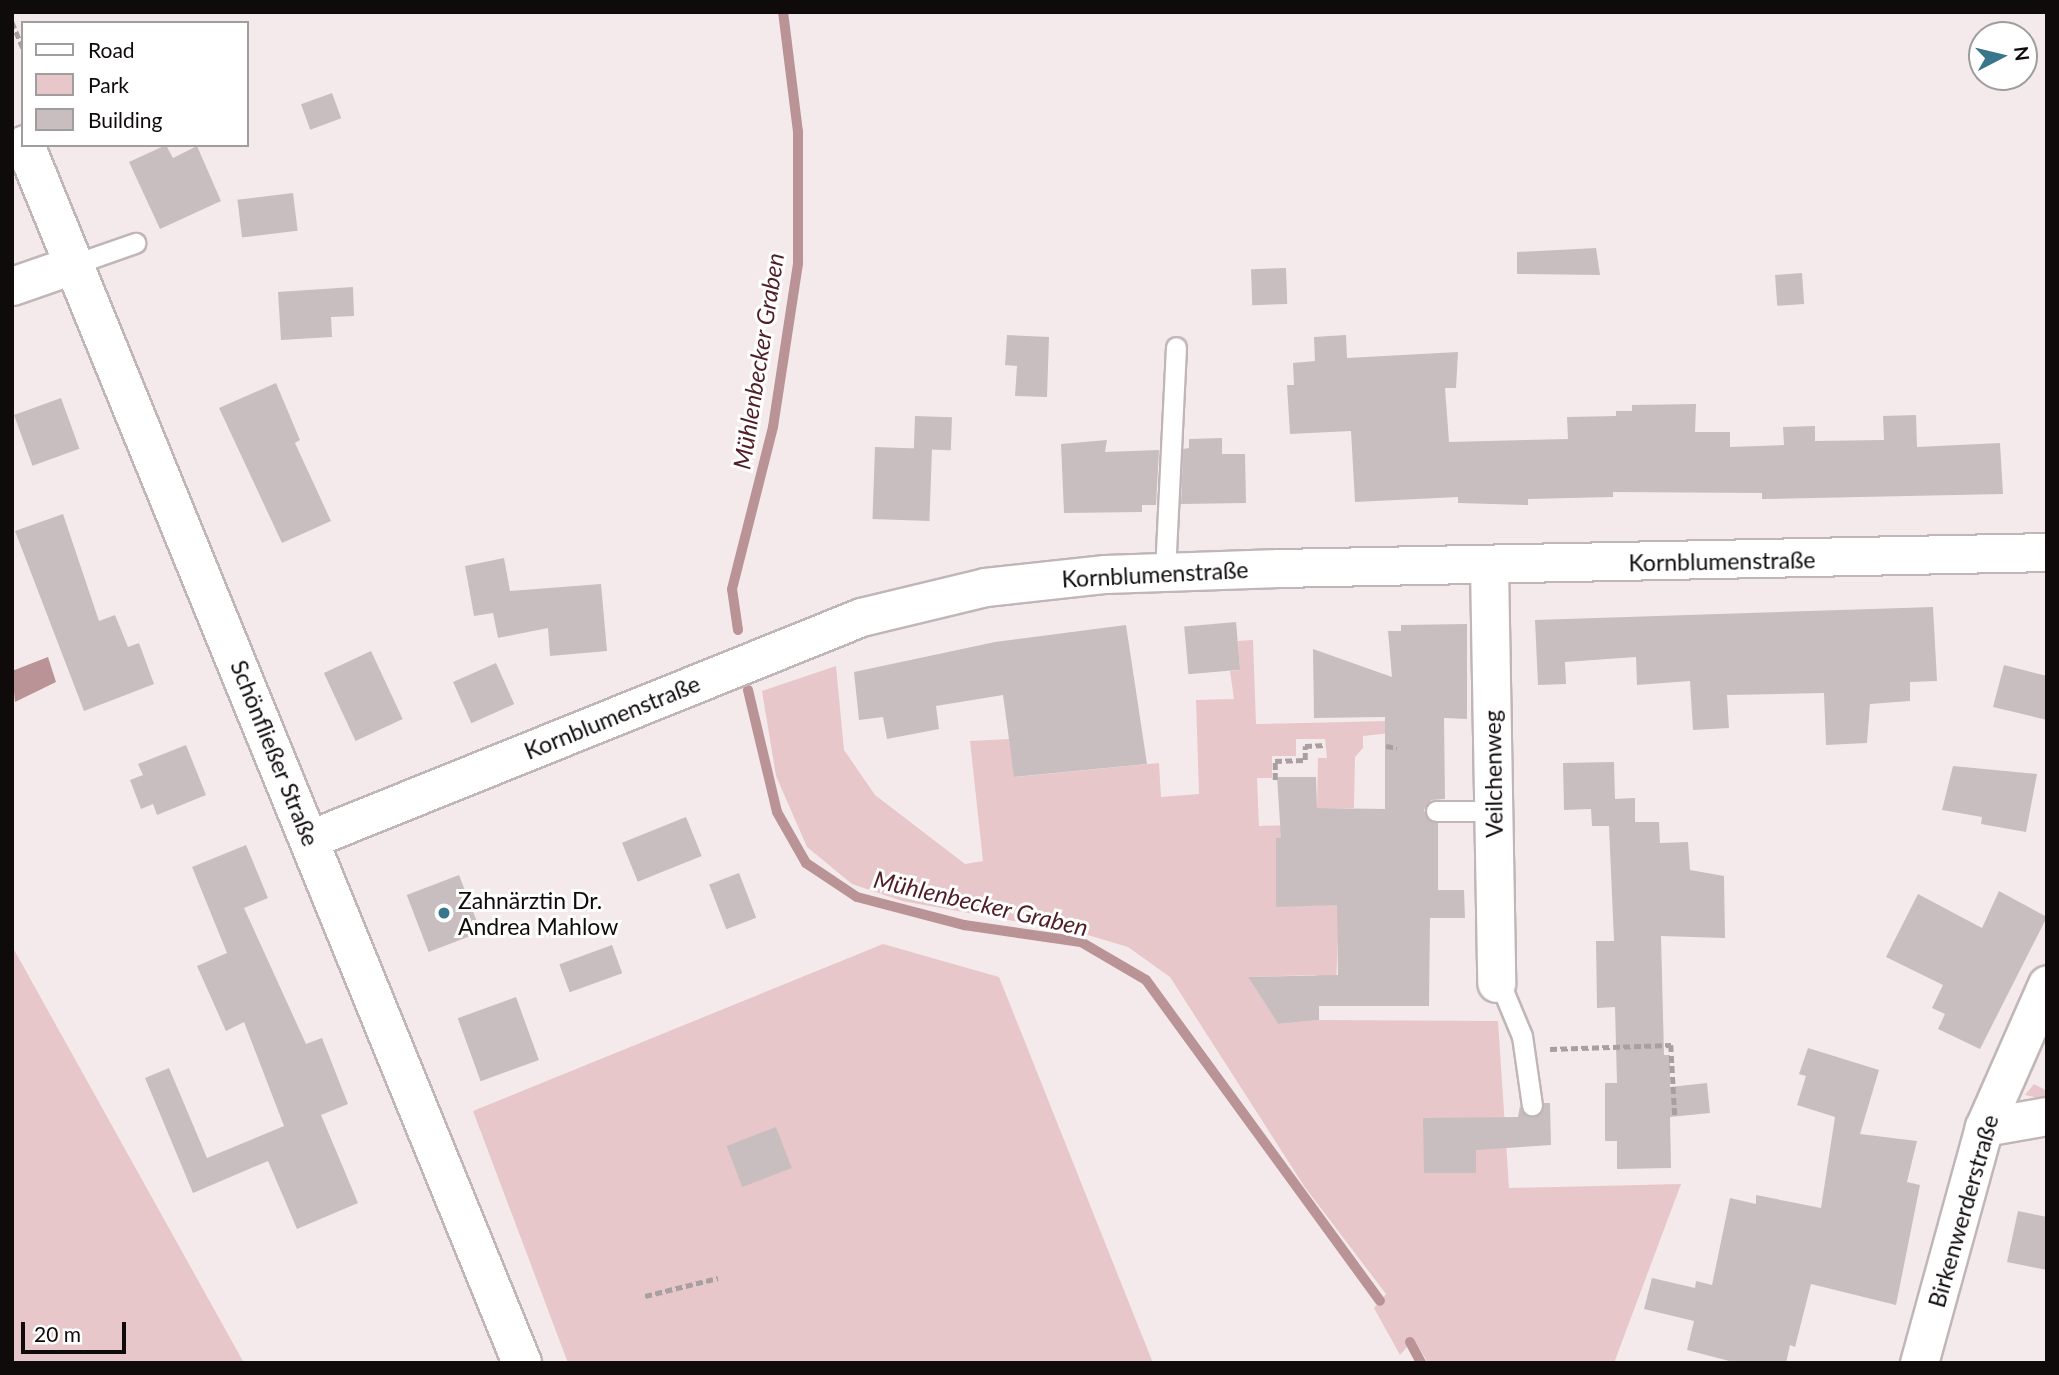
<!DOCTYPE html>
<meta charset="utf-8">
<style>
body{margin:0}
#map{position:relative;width:2059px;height:1375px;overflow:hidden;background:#f5eaeb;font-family:Lato,sans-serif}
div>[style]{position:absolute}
.green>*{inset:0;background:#e7c7c9}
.water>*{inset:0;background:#b99396}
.stream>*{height:10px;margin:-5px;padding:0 5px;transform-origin:5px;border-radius:5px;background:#b99396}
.building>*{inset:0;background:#c9bebf;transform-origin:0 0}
.path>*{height:4.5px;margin-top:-2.25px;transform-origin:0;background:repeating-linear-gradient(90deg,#a8a0a0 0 7px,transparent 0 10.5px)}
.roads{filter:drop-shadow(2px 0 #c1b6b7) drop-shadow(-2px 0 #c1b6b7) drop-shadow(0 2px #c1b6b7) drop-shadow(0 -2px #c1b6b7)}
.lane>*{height:19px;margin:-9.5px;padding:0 9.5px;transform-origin:9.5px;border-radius:9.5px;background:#fff}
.street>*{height:37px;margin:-18.5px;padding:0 18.5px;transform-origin:18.5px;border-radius:18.5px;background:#fff}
.secondary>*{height:38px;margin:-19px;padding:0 19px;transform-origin:19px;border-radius:19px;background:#fff}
.dots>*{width:19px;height:19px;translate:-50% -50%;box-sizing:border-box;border:4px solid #fff;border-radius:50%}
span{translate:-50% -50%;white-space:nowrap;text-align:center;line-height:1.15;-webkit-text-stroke:6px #fff;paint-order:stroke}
.street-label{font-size:23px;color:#0f0b0b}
.poi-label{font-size:23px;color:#0f0b0b}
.left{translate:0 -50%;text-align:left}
.water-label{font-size:24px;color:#511e26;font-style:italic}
.frame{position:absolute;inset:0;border:14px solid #0f0b0b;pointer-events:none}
.legend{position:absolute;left:21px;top:21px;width:228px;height:126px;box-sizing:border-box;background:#fff;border:2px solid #9f9d9d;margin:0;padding:9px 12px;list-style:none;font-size:21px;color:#0f0b0b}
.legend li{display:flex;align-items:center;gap:14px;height:35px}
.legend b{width:35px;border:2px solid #9f9d9d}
.north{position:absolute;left:1968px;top:21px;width:70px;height:70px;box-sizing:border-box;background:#fff;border:2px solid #9f9d9d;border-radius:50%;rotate:83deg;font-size:19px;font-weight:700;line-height:28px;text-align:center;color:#0f0b0b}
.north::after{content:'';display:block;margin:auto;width:24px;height:32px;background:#38768c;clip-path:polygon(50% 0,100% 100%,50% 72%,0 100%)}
.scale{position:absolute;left:21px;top:1322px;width:105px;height:32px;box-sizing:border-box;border:4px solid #0f0b0b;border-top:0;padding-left:9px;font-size:21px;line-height:24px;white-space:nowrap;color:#0f0b0b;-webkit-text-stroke:5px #fff;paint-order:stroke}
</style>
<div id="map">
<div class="green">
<i style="clip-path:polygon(1253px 640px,1256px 724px,1389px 721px,1391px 733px,1363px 736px,1363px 748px,1355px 757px,1354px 808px,1317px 808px,1318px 758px,1327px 758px,1325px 739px,1296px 739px,1296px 756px,1272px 756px,1272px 778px,1257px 778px,1259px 826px,1355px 823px,1338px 931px,1336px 990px,1316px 975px,1248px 977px,1278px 1024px,1319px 1020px,1498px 1021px,1509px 1188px,1681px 1184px,1614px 1363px,1428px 1363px,1414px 1339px,1400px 1355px,1374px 1308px,1386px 1294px,1304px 1186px,1170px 977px,1128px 947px,1081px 933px,902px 901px,852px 884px,807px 847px,776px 776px,762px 691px,836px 666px,844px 750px,875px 795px,965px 864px,983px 861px,970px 741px,1009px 739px,1015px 777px,1159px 763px,1161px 797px,1199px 794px,1196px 700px,1234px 699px,1230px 671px,1240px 670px,1238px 641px)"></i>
<i style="clip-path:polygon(883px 944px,999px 977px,1153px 1363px,568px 1363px,473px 1111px)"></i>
<i style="clip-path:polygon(12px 946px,244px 1363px,12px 1363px)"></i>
<i style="clip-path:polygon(2034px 1084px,2047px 1091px,2047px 1100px,2025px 1095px)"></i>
</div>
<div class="water">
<i style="clip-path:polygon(48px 657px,56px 682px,15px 702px,12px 671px)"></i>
</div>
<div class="stream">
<i style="left:738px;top:630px;width:41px;rotate:-98.3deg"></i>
<i style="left:732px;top:589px;width:167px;rotate:-75.8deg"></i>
<i style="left:773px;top:427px;width:166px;rotate:-81.3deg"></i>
<i style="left:798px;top:263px;width:131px;rotate:-90deg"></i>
<i style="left:798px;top:132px;width:121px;rotate:-97.1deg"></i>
<i style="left:748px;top:690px;width:125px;rotate:76.6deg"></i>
<i style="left:777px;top:812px;width:59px;rotate:60.4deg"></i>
<i style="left:806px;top:863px;width:61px;rotate:33.7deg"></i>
<i style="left:857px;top:897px;width:111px;rotate:14.7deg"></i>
<i style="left:964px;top:925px;width:118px;rotate:8.3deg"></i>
<i style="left:1081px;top:942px;width:75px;rotate:30.3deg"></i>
<i style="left:1146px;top:980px;width:397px;rotate:53.9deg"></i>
<i style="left:1410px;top:1342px;width:24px;rotate:62deg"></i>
</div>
<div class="building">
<i style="left:332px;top:93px;width:27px;height:33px;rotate:70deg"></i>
<i style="clip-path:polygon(166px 145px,173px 158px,197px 146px,221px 201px,160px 229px,129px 162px)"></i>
<i style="left:293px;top:193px;width:38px;height:56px;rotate:83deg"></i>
<i style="clip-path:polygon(1596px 248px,1600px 275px,1517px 274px,1517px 252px)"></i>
<i style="left:1286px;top:268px;width:36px;height:35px;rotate:88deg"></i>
<i style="left:1802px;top:273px;width:31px;height:27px;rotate:86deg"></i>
<i style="clip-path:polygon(353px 287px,354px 316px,331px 317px,332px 337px,281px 340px,278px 292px)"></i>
<i style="clip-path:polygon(1007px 335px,1049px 337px,1047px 397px,1015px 396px,1017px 366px,1005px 365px)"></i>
<i style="clip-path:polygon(1346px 335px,1347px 358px,1458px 352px,1456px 388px,1445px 388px,1449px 442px,1568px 439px,1567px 417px,1616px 416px,1616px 411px,1632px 411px,1632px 405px,1696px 404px,1695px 432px,1730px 432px,1730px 447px,1784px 445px,1783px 427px,1815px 426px,1815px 441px,1884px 440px,1883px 416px,1916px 415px,1917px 447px,2000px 443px,2003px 494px,1762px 499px,1762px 493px,1613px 492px,1613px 497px,1528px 499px,1528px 505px,1458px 503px,1458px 497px,1355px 502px,1351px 431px,1290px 434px,1287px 385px,1294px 385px,1293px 363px,1315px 361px,1314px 337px)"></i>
<i style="clip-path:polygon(276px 383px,300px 440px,295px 443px,331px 521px,282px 543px,219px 408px)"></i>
<i style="left:61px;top:398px;width:54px;height:50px;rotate:70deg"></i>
<i style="left:915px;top:416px;width:37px;height:33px;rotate:2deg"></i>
<i style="clip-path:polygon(1222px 438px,1222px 454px,1245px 454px,1246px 503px,1181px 504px,1183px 449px,1189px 448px,1189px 439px)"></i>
<i style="clip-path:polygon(1107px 440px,1105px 452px,1159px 450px,1156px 505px,1142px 505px,1142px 512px,1064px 513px,1061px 444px)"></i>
<i style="left:875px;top:447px;width:57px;height:72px;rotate:2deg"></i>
<i style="clip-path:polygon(63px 514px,99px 621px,115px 615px,128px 647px,139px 643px,154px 684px,84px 711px,15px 531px)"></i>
<i style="clip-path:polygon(504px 558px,510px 591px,601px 584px,607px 651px,550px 656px,548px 628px,498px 638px,493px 613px,474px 616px,465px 566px)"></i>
<i style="clip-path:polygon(1933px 607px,1937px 681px,1910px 682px,1910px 701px,1870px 704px,1867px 743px,1826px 745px,1824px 693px,1727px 695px,1729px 728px,1693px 730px,1690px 681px,1637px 685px,1636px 657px,1565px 662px,1566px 684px,1538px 685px,1535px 620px)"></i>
<i style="left:1236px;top:622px;width:48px;height:52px;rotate:85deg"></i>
<i style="clip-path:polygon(1467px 624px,1467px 719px,1444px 718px,1445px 799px,1431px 800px,1424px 810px,1429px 821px,1438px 823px,1438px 890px,1464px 890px,1465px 918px,1430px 918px,1429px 1006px,1319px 1006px,1319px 1020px,1278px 1024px,1248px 977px,1338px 975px,1337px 905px,1276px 907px,1276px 838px,1281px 838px,1277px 777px,1316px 777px,1317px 808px,1385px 809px,1385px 717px,1314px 718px,1313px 649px,1392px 677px,1388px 631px,1401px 631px,1401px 625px)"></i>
<i style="clip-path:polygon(1126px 625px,1147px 764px,1014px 777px,1003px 695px,936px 706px,939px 729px,887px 739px,883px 717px,859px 720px,854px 672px,995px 642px)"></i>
<i style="left:371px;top:651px;width:75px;height:52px;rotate:65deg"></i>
<i style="left:496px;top:663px;width:45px;height:47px;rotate:66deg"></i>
<i style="clip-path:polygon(2004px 665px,2047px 676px,2047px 720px,1993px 707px)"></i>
<i style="clip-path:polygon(186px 745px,206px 795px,157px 815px,153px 804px,141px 809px,130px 780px,143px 775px,138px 764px)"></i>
<i style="clip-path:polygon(1614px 762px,1615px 799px,1635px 798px,1635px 822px,1659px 822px,1660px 843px,1688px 842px,1690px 870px,1724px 876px,1725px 938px,1661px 936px,1664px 1055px,1670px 1055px,1670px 1087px,1707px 1083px,1710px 1113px,1670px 1117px,1671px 1168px,1617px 1169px,1617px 1141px,1605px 1141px,1605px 1083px,1617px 1083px,1615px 1007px,1597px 1008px,1596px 941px,1614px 941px,1609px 826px,1592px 826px,1591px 809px,1564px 810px,1563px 763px)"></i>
<i style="clip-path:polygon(1953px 766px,2037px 774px,2026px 832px,1981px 824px,1982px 817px,1942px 810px)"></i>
<i style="left:686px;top:817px;width:42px;height:69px;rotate:68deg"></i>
<i style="clip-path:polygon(246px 845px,268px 898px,244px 908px,306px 1044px,322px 1038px,348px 1104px,321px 1115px,358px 1203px,297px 1229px,268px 1161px,193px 1193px,145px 1078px,169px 1068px,207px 1158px,284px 1126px,244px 1022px,226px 1031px,197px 966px,227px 953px,192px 867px)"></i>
<i style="left:739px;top:873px;width:48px;height:32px;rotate:69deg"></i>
<i style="left:459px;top:875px;width:61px;height:56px;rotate:69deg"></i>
<i style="clip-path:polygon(1999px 891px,2047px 917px,1980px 1049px,1938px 1029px,1945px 1014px,1932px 1008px,1943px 985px,1886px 957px,1918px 894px,1982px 928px)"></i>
<i style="left:612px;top:945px;width:30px;height:56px;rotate:70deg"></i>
<i style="left:516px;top:997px;width:67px;height:62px;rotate:70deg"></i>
<i style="clip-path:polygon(1808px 1048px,1879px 1070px,1860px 1134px,1917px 1141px,1907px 1182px,1920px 1185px,1896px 1305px,1811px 1284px,1795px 1347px,1790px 1345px,1786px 1363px,1737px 1363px,1687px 1350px,1694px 1321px,1644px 1309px,1652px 1278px,1695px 1288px,1696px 1281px,1712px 1285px,1730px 1198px,1756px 1204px,1756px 1195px,1821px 1208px,1835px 1117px,1797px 1105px,1806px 1076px,1799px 1074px)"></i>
<i style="clip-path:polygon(1544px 1103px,1550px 1103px,1551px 1145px,1476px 1150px,1476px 1173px,1424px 1173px,1423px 1118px,1518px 1117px,1520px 1106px,1523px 1113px,1533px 1117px,1540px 1114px)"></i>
<i style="left:776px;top:1127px;width:44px;height:53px;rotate:69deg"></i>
<i style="clip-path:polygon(2018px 1211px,2047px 1217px,2047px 1270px,2007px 1262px)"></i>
</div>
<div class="path">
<i style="left:12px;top:22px;width:28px;rotate:67deg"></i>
<i style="left:1386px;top:746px;width:11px;rotate:10deg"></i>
<i style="left:1275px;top:780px;width:19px;rotate:-90deg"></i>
<i style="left:1275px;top:761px;width:30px;rotate:-2deg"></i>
<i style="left:1305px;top:760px;width:14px;rotate:-90deg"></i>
<i style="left:1305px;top:746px;width:21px;rotate:-3deg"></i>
<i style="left:1550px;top:1049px;width:121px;rotate:-1.9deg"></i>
<i style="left:1671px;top:1045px;width:71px;rotate:86.8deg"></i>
<i style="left:645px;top:1296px;width:75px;rotate:-13.9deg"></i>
</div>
<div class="roads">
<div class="lane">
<i style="left:75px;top:264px;width:64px;rotate:-19.3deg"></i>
<i style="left:1165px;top:572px;width:225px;rotate:-87.2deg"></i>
<i style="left:1436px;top:811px;width:58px"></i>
<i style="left:1497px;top:976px;width:65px;rotate:67.4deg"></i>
<i style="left:1522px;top:1036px;width:70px;rotate:81.8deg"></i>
</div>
<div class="street">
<i style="left:12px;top:286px;width:67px;rotate:-19.2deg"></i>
<i style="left:1489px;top:565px;width:418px;rotate:89deg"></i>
<i style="left:310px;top:839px;width:594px;rotate:-21.94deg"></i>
<i style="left:861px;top:617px;width:128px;rotate:-13.6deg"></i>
<i style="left:985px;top:587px;width:121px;rotate:-6.2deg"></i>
<i style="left:1105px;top:574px;width:174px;rotate:-2deg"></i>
<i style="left:1279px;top:568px;width:768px;rotate:-1.19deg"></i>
<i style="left:1984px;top:1127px;width:64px;rotate:-9.9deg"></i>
<i style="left:1919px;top:1363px;width:245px;rotate:-74.6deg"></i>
<i style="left:1984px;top:1127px;width:156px;rotate:-66.2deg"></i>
</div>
<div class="secondary">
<i style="left:25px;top:145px;width:1315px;rotate:67.8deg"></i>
</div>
</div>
<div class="dots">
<i style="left:444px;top:913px;background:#38768c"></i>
</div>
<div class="street-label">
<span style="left:1722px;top:561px;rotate:-1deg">Kornblumenstraße</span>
<span style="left:1155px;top:574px;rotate:-3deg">Kornblumenstraße</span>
<span style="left:612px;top:717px;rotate:-22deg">Kornblumenstraße</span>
<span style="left:275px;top:753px;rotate:68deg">Schönfließer Straße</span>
<span style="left:1493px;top:774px;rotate:-91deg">Veilchenweg</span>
<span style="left:1963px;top:1211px;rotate:-74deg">Birkenwerderstraße</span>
</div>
<div class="poi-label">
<span class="left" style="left:458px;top:913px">Zahnärztin Dr.<br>Andrea Mahlow</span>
</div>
<div class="water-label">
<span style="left:758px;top:361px;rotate:-81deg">Mühlenbecker Graben</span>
<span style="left:981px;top:903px;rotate:13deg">Mühlenbecker Graben</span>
</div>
<div class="frame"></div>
<ul class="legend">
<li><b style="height:9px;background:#fff"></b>Road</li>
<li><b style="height:19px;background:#e7c7c9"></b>Park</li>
<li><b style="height:19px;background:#c9bebf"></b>Building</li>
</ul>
<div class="north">N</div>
<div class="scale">20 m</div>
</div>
